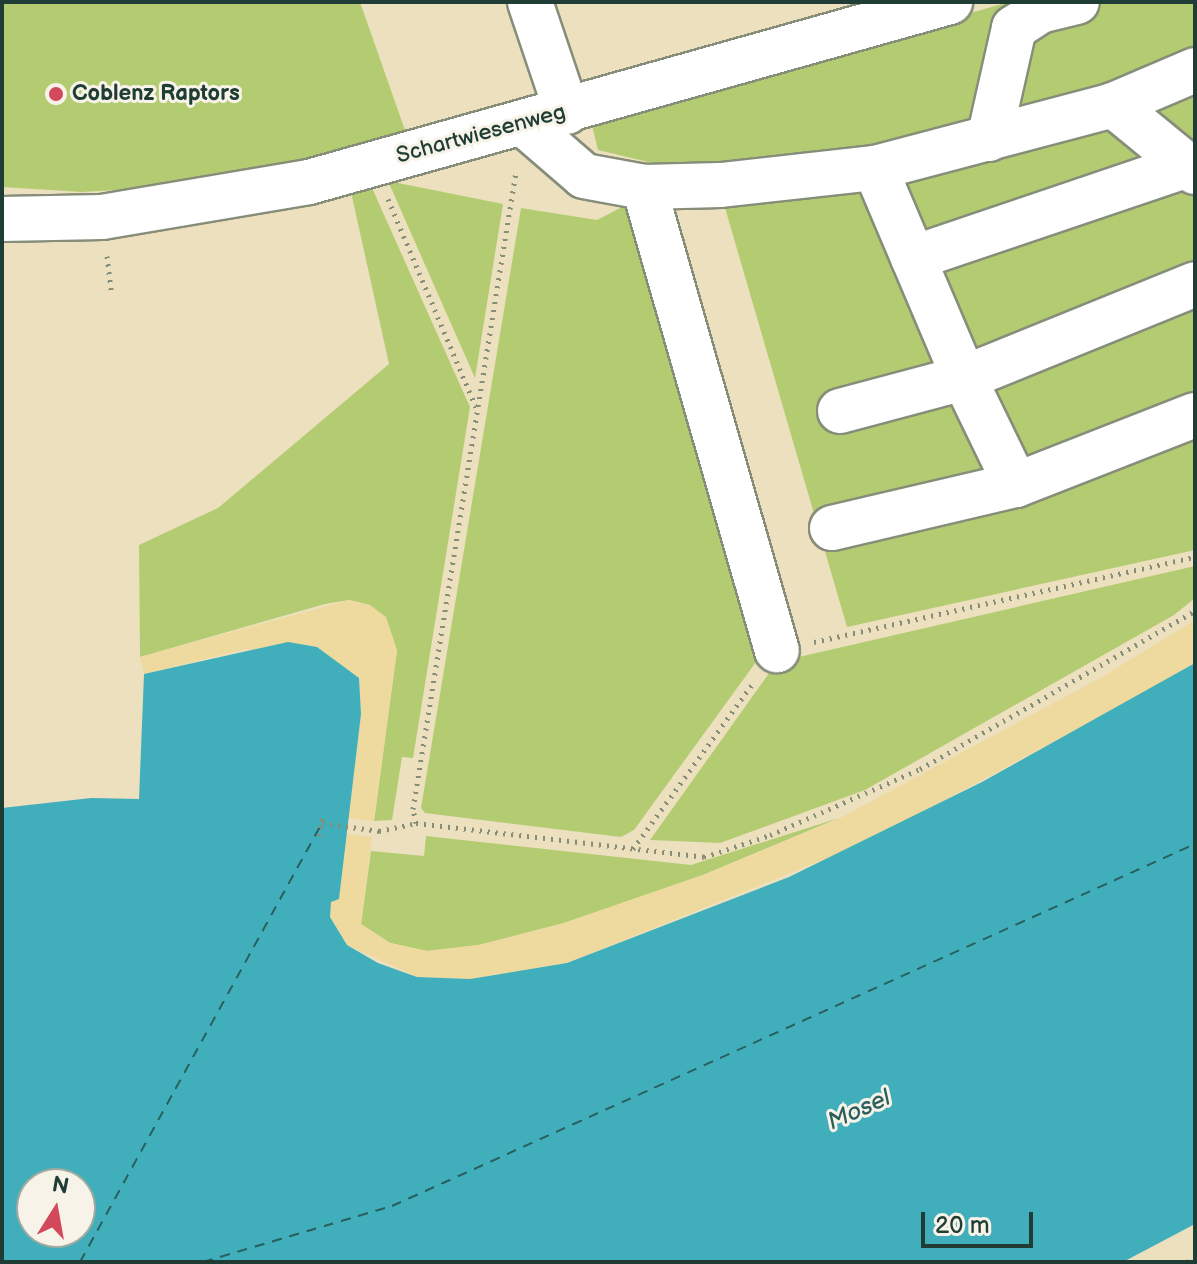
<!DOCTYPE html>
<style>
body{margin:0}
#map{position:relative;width:1197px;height:1264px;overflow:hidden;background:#ede0bf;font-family:"Balsamiq Sans",sans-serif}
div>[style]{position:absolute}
.green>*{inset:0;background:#b4cc71}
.sand>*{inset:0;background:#eeda9e}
.water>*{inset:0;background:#40afbb}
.ferry>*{height:2px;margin-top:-1px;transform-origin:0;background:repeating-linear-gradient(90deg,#295f5c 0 10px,transparent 0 18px)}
.path>*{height:5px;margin-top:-2.5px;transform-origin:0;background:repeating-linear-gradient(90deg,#868e7a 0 2px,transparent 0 8px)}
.roads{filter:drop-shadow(2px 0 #868e7a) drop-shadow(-2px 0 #868e7a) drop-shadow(0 2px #868e7a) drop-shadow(0 -2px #868e7a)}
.minor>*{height:44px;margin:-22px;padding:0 22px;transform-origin:22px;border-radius:22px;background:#fff}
.dots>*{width:22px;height:22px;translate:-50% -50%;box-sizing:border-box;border:4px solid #f7f3e8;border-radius:50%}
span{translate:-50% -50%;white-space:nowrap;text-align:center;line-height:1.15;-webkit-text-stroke:6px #f7f3e8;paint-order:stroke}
.poi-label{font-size:22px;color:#1f3d34;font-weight:700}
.left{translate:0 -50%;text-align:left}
.street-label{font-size:22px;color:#1f3d34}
.water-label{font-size:24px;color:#295f5c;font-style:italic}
.frame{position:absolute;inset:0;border:4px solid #1f3d34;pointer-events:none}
.north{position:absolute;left:16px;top:1168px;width:80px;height:80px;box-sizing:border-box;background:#f7f3e8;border:2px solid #a1aaa0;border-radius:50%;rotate:11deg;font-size:22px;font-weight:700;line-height:32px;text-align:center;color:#1f3d34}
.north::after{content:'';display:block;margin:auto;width:28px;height:36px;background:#d1495b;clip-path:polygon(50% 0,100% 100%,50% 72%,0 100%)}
.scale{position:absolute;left:921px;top:1212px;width:112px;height:36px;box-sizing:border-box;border:4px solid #1f3d34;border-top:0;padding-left:10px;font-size:24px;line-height:28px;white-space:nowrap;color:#1f3d34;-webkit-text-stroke:6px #f7f3e8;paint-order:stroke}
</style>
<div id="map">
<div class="green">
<i style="clip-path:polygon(2px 2px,360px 2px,407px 136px,299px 164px,170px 187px,82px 192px,2px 187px)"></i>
<i style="clip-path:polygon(1009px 2px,1195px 2px,1195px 550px,847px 627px,723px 201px,717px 161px,665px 166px,598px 150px,591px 121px)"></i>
<i style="clip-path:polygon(368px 179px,470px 407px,413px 758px,402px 757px,392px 820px,374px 821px,397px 650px,370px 605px,349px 600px,325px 604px,140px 657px,139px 545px,218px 508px,389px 364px,349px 183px)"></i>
<i style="clip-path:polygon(388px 181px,503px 204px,475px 378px)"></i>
<i style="clip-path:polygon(622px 207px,639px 211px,764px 651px,634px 830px,621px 837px,425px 813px,421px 808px,521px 208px,597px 220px)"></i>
<i style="clip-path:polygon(1195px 566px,1195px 598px,1174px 615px,865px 790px,720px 843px,650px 840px,777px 662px)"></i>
<i style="clip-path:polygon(839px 818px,703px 875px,564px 923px,479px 945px,427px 951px,390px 943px,361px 924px,371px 851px,424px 856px,426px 836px,691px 865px)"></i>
</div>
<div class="sand">
<i style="clip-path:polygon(349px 600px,370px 605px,386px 617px,397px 650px,374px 821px,348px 818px,361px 714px,359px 678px,246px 649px,144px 674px,140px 657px)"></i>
<i style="clip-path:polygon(1195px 620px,1195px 663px,1141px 695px,864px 843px,567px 963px,470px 979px,417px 977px,347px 945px,330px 917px,331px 902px,339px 899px,346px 834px,372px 837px,361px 924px,390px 943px,427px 951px,479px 945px,564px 923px,703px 875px,840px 818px,1102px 677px)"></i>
</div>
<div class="water">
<i style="clip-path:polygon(evenodd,288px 642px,317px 647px,359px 678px,361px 714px,339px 899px,331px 902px,330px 917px,347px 945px,378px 963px,417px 977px,470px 979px,567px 963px,789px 877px,982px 782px,1195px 663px,1195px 1224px,1123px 1262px,2px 1262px,2px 808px,91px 798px,139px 799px,144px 674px,288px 642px,32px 1184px,80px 1184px,80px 1232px,32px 1232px,32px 1184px)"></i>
</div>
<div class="ferry">
<i style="left:80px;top:1262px;width:501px;rotate:-61.13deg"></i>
<i style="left:203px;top:1262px;width:197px;rotate:-16.5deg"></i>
<i style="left:392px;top:1206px;width:881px;rotate:-24.27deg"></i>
</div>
<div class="path">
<i style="left:388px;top:199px;width:226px;rotate:67.1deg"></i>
<i style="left:107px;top:256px;width:38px;rotate:83deg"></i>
<i style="left:814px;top:642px;width:390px;rotate:-12.6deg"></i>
<i style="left:322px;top:823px;width:58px;rotate:8deg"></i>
<i style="left:379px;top:831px;width:38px;rotate:-12deg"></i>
<i style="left:416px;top:823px;width:290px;rotate:6.7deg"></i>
<i style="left:704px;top:857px;width:70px;rotate:-18.4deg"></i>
<i style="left:770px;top:835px;width:164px;rotate:-23.7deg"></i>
<i style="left:920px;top:769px;width:317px;rotate:-29.9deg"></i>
<i style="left:416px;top:823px;width:14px;rotate:-102deg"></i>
<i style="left:413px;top:809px;width:645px;rotate:-80.82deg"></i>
<i style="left:319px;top:836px;width:23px;rotate:-80deg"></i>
<i style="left:633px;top:849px;width:206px;rotate:-54.1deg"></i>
<i style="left:1187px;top:1262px;width:9px;rotate:-27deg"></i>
</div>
<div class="roads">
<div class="minor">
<i style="left:530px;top:2px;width:116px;rotate:71.4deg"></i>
<i style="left:1113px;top:105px;width:106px;rotate:39.3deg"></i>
<i style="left:524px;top:124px;width:79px;rotate:40.9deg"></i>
<i style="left:584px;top:176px;width:61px;rotate:10.4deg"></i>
<i style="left:644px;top:187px;width:77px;rotate:-1.5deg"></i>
<i style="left:721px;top:185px;width:155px;rotate:-6.3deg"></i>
<i style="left:875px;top:168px;width:246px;rotate:-14.8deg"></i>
<i style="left:1113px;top:105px;width:89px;rotate:-23.1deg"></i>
<i style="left:989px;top:139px;width:114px;rotate:-77.3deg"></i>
<i style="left:1014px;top:28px;width:31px;rotate:-33deg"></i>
<i style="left:1040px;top:11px;width:38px;rotate:-14deg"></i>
<i style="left:875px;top:168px;width:228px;rotate:67deg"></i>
<i style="left:964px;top:378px;width:119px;rotate:64.1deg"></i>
<i style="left:644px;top:187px;width:482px;rotate:74deg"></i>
<i style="left:2px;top:219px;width:100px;rotate:-1.1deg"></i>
<i style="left:102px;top:217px;width:210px;rotate:-9.6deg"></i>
<i style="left:309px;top:182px;width:666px;rotate:-15.69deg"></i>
<i style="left:913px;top:258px;width:289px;rotate:-18.7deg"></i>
<i style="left:840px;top:411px;width:128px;rotate:-14.9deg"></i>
<i style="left:964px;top:378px;width:249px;rotate:-22.1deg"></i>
<i style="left:832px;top:528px;width:189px;rotate:-13.2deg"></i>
<i style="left:1016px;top:485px;width:192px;rotate:-21.4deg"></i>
</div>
</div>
<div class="dots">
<i style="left:56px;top:94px;background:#d1495b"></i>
</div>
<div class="poi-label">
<span class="left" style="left:72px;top:94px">Coblenz Raptors</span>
</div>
<div class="street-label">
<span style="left:481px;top:134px;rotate:-15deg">Schartwiesenweg</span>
</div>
<div class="water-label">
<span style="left:859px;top:1110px;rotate:-24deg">Mosel</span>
</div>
<div class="frame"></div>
<div class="north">N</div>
<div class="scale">20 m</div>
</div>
